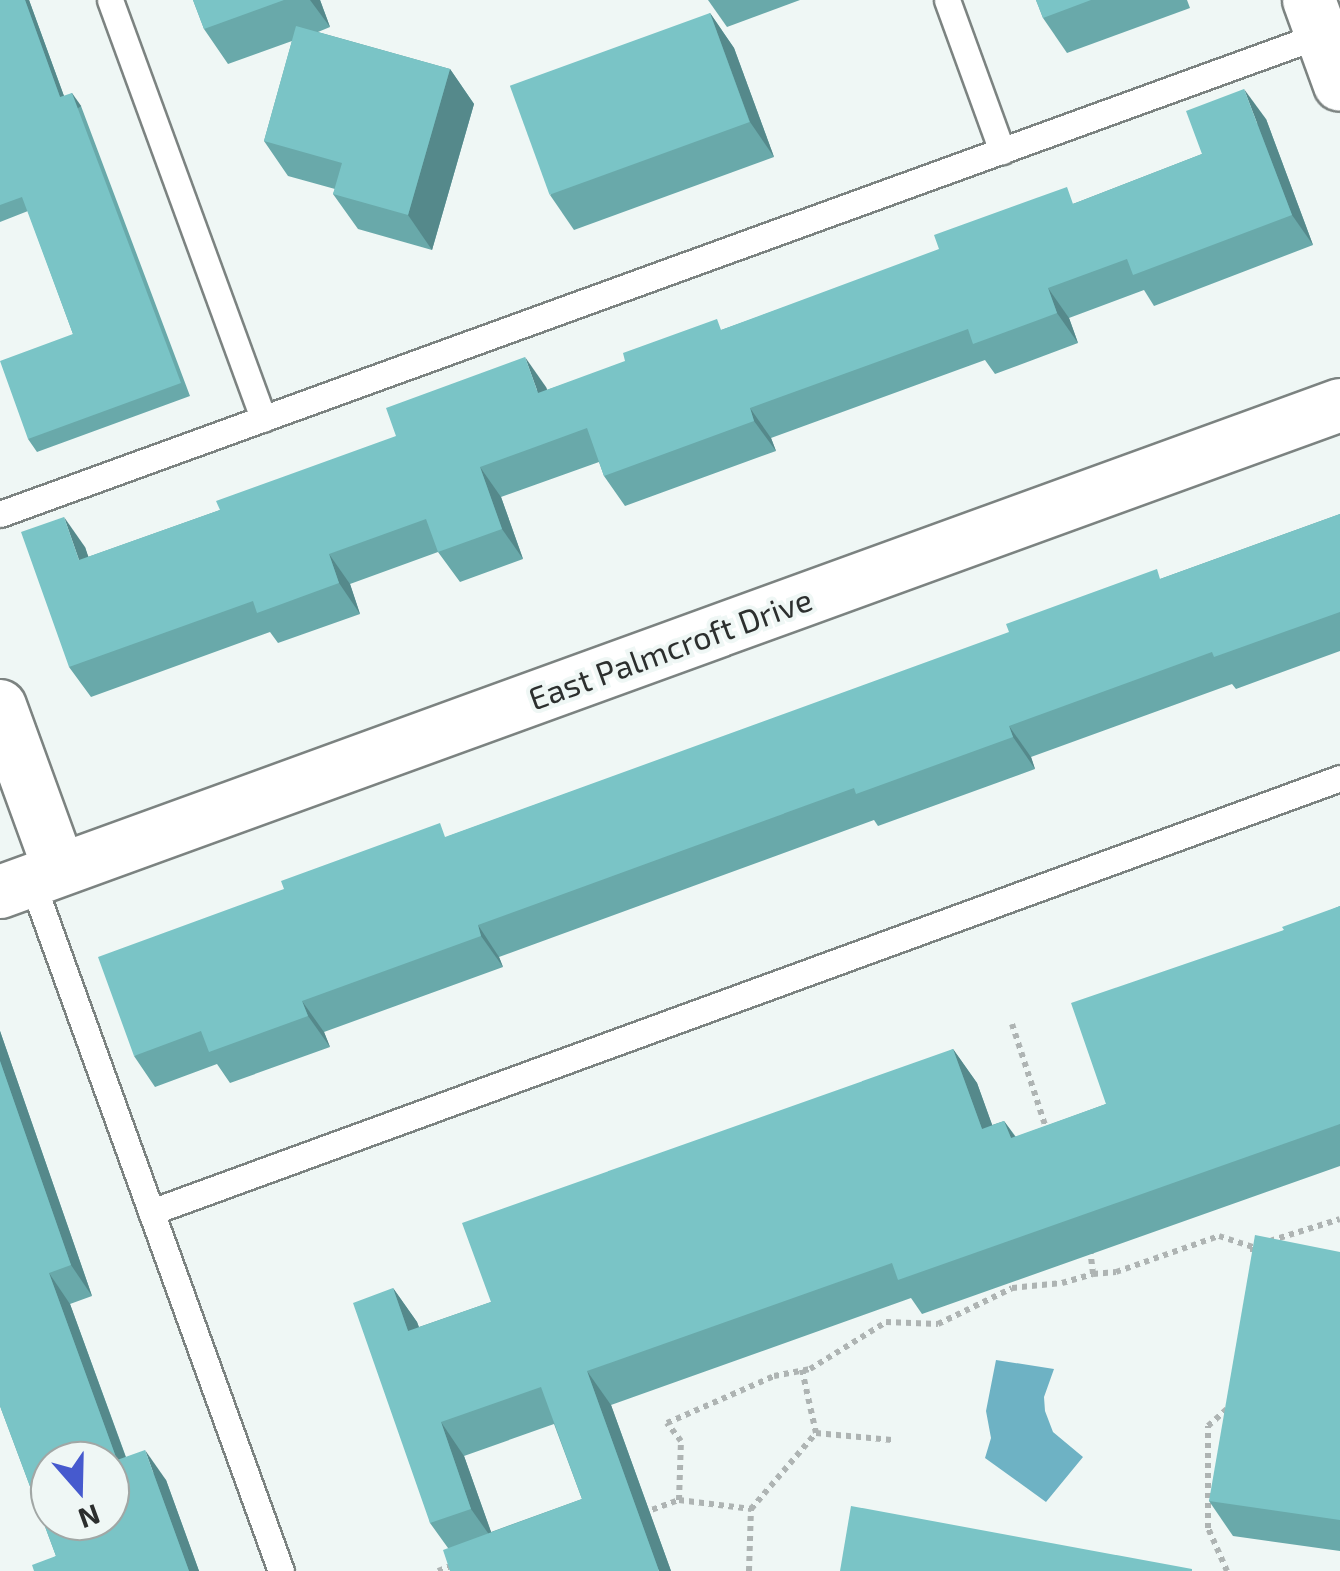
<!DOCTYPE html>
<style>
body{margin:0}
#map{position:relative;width:1340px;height:1571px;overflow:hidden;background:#eff7f5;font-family:"Exo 2",sans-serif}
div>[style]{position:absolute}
.water>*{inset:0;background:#6eb2c4}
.path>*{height:6px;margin-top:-3px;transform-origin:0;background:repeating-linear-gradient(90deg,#aeb4b3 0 5px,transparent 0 10px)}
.roads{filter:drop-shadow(2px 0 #7c8381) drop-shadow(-2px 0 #7c8381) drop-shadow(0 2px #7c8381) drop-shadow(0 -2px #7c8381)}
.service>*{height:25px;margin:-12.5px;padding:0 12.5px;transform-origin:12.5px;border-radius:12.5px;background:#fff}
.minor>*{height:52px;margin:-26px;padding:0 26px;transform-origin:26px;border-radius:26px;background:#fff}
.wall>*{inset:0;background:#69a9aa}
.shaded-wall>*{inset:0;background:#55898b;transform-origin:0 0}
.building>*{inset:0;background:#7ac4c6;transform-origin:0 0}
span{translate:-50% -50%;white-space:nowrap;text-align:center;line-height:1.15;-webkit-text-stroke:8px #eff7f5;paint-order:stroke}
.street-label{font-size:32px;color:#2c2f2e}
.north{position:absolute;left:30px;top:1441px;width:100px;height:100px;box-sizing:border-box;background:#eff7f5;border:2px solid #a1a7a5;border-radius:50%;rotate:160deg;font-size:28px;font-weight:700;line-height:40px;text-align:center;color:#2c2f2e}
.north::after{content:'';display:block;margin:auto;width:35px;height:45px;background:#465ace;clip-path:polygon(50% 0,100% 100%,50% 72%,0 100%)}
</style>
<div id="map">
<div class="water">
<i style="clip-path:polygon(996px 1360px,1054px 1369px,1044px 1397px,1045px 1411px,1053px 1432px,1083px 1457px,1046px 1502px,985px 1458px,991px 1438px,986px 1411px)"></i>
</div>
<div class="path">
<i style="left:1012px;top:1024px;width:113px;rotate:71.9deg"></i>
<i style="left:1270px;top:1241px;width:73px;rotate:-17.4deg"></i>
<i style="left:1090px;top:1249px;width:25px;rotate:83deg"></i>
<i style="left:1093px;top:1274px;width:23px;rotate:-5deg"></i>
<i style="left:1116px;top:1272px;width:109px;rotate:-19.3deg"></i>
<i style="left:1219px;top:1236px;width:36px;rotate:18deg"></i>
<i style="left:1253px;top:1247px;width:10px;rotate:90deg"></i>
<i style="left:816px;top:1433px;width:76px;rotate:5.3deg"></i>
<i style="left:679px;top:1500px;width:73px;rotate:7.1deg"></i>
<i style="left:751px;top:1509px;width:100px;rotate:-49.5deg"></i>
<i style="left:816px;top:1433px;width:65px;rotate:-102.5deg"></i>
<i style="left:643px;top:1513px;width:38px;rotate:-20deg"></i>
<i style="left:679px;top:1500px;width:59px;rotate:-88.1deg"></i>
<i style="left:681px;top:1441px;width:23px;rotate:-128deg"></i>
<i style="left:667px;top:1423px;width:117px;rotate:-23.7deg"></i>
<i style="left:774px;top:1376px;width:37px;rotate:-11deg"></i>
<i style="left:810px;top:1369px;width:89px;rotate:-31.7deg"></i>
<i style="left:886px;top:1322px;width:52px;rotate:2.2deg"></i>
<i style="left:938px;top:1324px;width:82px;rotate:-25.9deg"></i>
<i style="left:1012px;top:1288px;width:50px;rotate:-5.7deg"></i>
<i style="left:1062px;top:1283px;width:32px;rotate:-16deg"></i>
<i style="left:438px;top:1571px;width:17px;rotate:-21deg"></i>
<i style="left:749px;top:1571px;width:62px;rotate:-88.2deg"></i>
<i style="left:1227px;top:1571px;width:47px;rotate:-113.8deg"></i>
<i style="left:1208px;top:1528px;width:102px;rotate:-90deg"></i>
<i style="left:1208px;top:1426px;width:30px;rotate:-42deg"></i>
</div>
<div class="roads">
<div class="service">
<i style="left:110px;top:0;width:446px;rotate:69.9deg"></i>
<i style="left:947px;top:0;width:161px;rotate:70deg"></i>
<i style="left:0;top:514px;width:1411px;rotate:-19.94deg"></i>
<i style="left:31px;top:879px;width:736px;rotate:70.14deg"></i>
<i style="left:151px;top:1212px;width:1266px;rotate:-20.05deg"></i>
</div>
<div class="minor">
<i style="left:1309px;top:0;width:90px;rotate:70deg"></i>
<i style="left:0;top:706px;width:172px;rotate:70deg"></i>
<i style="left:0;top:892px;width:1426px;rotate:-19.97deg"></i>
</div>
</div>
<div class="wall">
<i style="clip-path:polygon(0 0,29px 0,64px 96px,81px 106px,190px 396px,37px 452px,28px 439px,73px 334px,28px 211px,0 222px)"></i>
<i style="clip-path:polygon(193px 0,320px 0,330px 27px,318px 32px,450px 69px,474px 104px,432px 250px,358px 229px,333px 194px,335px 189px,288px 176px,264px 141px,292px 41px,228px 64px,204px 29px)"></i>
<i style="clip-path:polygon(708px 0,800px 0,727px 27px)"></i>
<i style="clip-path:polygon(1036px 0,1187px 0,1190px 8px,1067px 53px,1043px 18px)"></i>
<i style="clip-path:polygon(710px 13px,734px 48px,774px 157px,574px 230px,550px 195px)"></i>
<i style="clip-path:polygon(1266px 119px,1313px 245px,1154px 306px,1144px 290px,1069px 318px,1078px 343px,995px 374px,985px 360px,771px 438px,776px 451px,625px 506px,604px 476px,599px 462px,501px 497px,523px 559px,460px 582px,438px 552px,350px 584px,360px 614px,278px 643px,270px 632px,91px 697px,69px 667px,85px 547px,88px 557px,220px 510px,546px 387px,547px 390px,724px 329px,1078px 202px,1202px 154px)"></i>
<i style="clip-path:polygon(1340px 514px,1340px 651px,1236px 689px,1232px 684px,1031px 757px,1035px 769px,878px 826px,874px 820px,499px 957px,503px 967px,324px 1032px,330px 1047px,230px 1083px,217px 1064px,155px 1087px,134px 1056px,449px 836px)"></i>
<i style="clip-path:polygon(evenodd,1340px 906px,1340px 1166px,922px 1314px,911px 1298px,611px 1405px,671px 1571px,448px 1548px,430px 1523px,393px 1288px,417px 1322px,419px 1327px,491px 1302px,953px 1049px,977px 1083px,992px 1125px,1004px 1121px,1016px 1137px,1106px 1104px,1284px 930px,1340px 906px,554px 1424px,582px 1499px,491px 1532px,464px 1456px,554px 1424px)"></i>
<i style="clip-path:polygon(0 1031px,92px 1296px,70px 1304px,126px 1457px,166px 1480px,199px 1571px,34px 1571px,56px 1556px,0 1406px)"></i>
<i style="clip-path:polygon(1340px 1252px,1340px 1551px,1233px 1536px,1209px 1501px)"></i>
</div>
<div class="shaded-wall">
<i style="clip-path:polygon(25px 0,29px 0,69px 110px,60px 97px)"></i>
<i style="clip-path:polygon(310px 0,320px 0,330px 27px)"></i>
<i style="clip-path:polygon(710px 13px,734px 48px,774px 157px,750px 122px)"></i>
<i style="clip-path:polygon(450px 69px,474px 104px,432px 250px,408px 215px)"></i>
<i style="clip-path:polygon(1244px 89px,1266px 119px,1313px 245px,1292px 215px)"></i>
<i style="left:72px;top:93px;width:16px;height:310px;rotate:55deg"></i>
<i style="clip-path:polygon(1048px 288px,1069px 318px,1078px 343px,1057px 313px)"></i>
<i style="clip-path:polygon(525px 357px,546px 387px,559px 423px,538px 393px)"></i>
<i style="clip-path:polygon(750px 408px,771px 438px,776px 451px,754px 421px)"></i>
<i style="clip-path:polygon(480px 467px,501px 497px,523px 559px,502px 529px)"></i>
<i style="clip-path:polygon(64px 517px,85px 547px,100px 590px,79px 560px)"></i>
<i style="clip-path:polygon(329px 554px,350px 584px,360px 614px,339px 583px)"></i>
<i style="clip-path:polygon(1009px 726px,1031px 757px,1035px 769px,1013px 737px)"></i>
<i style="clip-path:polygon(478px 925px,499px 957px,503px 967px,481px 936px)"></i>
<i style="clip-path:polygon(302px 1001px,324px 1032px,330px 1047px,308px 1016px)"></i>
<i style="clip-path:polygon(0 1031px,92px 1296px,71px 1265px,0 1061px)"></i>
<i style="clip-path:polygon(953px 1049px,977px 1083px,1006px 1163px,982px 1129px)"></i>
<i style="clip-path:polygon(1004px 1121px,1028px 1155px,1011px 1138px)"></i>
<i style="clip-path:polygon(49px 1273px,70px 1304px,138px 1491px,117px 1460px)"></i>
<i style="clip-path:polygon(393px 1288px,417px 1322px,432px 1365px,408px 1331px)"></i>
<i style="clip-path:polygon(587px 1371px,611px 1405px,671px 1571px,659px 1571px)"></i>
<i style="clip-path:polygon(441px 1422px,464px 1456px,495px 1543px,471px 1509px)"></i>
<i style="clip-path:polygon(145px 1450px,166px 1480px,199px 1571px,189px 1571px)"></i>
</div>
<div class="building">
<i style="clip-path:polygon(0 0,25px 0,60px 97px,72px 93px,181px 383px,28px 439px,0 361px,73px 334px,22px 197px,0 205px)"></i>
<i style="clip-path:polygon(193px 0,284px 0,204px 29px)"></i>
<i style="clip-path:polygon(1036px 0,1091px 0,1043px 18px)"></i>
<i style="left:710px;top:13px;width:116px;height:213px;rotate:70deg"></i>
<i style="clip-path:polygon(296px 26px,450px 69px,408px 215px,333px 194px,342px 163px,264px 141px)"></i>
<i style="clip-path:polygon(1244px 89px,1292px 215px,1133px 275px,1127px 259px,1048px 288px,1057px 313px,973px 344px,968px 329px,750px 408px,754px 421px,604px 476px,587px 428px,480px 467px,502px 529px,438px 552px,426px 519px,329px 554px,339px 583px,257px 613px,253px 601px,69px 667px,21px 532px,64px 517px,79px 560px,220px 510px,216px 501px,396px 436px,386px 408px,525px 357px,538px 393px,625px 361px,623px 353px,717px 319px,721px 330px,939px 249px,934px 235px,1067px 187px,1073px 204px,1202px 154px,1186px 111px)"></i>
<i style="clip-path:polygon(1340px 514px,1340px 612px,1214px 657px,1212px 652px,1009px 726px,1013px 737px,856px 794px,854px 788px,478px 925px,481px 936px,302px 1001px,308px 1016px,209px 1052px,201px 1031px,134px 1056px,98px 957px,284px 889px,281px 881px,440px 823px,445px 837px,1009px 632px,1006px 624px,1157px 569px,1160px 579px)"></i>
<i style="clip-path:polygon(1340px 906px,1340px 1124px,898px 1280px,892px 1263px,587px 1371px,659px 1571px,450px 1571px,443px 1550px,582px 1499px,541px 1387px,441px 1422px,471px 1509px,430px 1523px,353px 1303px,393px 1288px,408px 1331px,491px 1302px,462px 1223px,953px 1049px,982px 1129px,1004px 1121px,1011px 1138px,1106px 1104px,1071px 1003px,1284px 930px,1282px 927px)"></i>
<i style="clip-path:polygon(evenodd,0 1061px,71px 1265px,49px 1273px,117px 1460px,145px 1450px,189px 1571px,34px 1571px,32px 1565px,56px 1556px,0 1406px,0 1061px,50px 1461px,110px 1461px,110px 1521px,50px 1521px,50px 1461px)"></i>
<i style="clip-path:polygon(1255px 1235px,1340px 1252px,1340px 1520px,1209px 1501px)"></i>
<i style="clip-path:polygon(851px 1506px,1192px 1569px,1192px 1571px,840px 1571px)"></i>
</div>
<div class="street-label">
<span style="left:670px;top:648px;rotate:-20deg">East Palmcroft Drive</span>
</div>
<div class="north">N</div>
</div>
